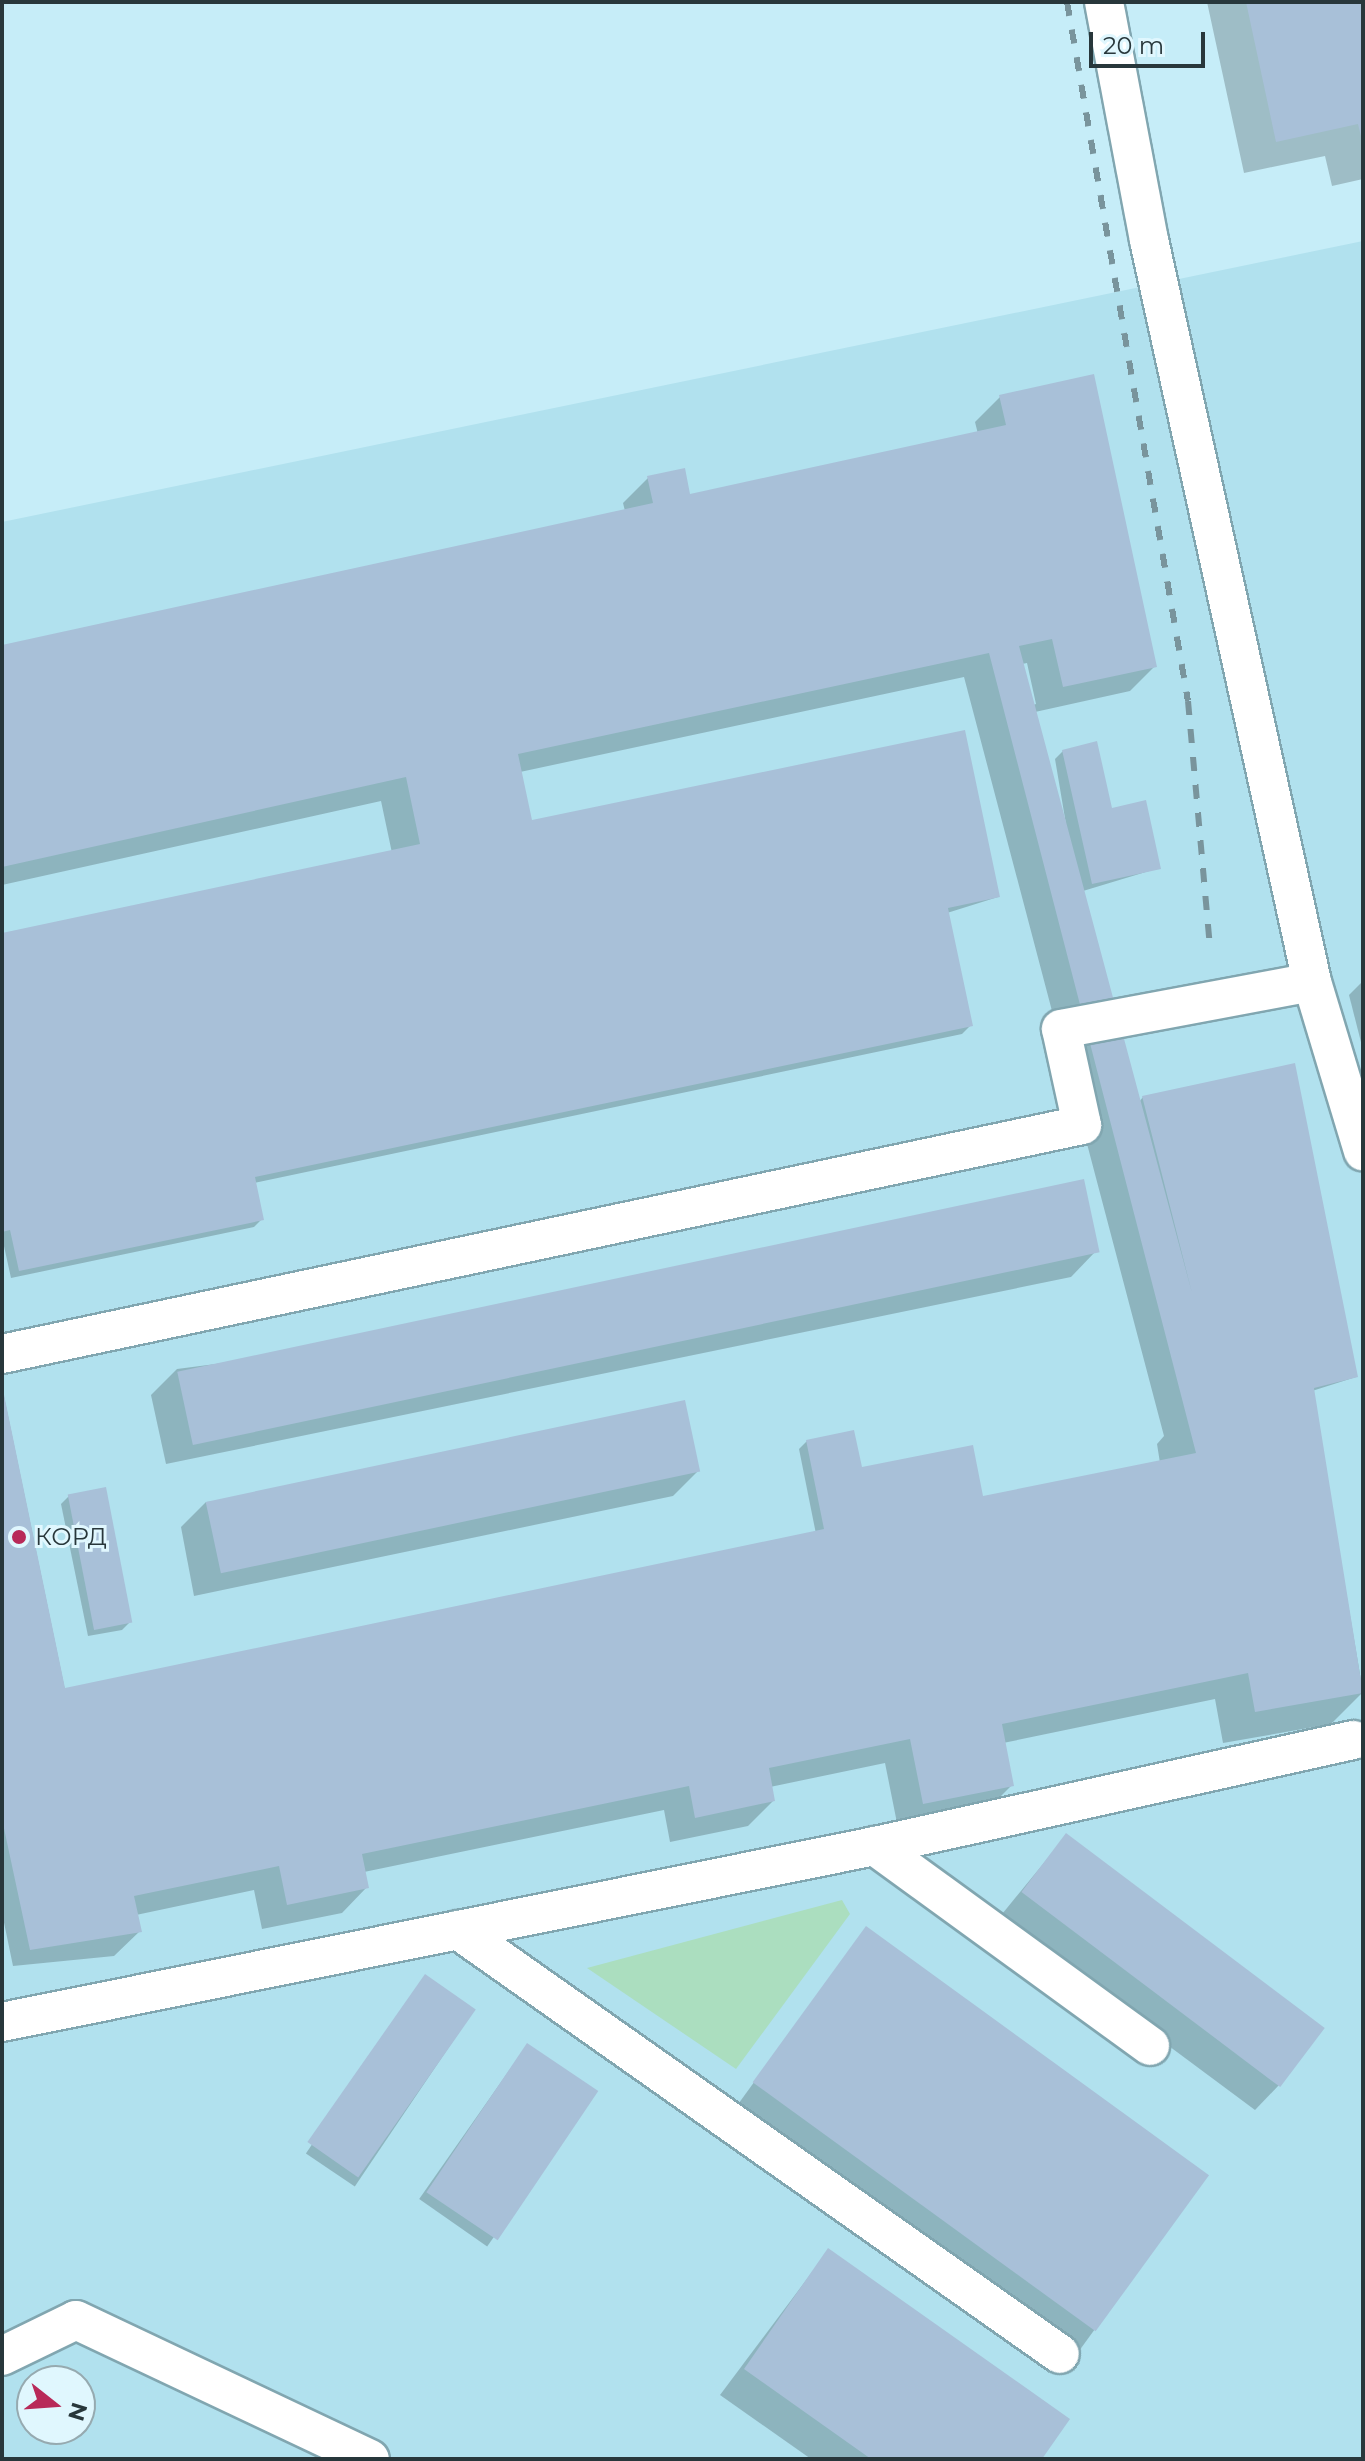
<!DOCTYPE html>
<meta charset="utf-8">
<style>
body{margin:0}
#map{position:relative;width:1365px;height:2461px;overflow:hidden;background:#c6edf8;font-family:Montserrat,sans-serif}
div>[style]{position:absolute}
.built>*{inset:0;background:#b1e1ee}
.green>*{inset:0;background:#abdebf}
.shadow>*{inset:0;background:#0003;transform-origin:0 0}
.building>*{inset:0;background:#a8c0d8;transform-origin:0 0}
.roads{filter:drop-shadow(2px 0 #81a6b0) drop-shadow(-2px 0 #81a6b0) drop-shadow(0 2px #81a6b0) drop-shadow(0 -2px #81a6b0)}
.minor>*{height:38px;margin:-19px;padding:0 19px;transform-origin:19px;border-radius:19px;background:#fff}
.rail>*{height:6px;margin-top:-3px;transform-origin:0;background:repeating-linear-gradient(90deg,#79949c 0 14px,transparent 0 28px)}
.dots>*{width:22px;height:22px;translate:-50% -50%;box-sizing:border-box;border:4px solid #e0f7fe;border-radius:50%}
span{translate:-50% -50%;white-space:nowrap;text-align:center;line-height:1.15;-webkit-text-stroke:6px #e0f7fe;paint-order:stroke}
.poi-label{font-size:24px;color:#28373b}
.left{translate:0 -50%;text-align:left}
.frame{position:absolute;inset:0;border:4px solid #28373b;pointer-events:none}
.north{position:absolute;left:16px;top:2365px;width:80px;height:80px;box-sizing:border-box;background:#e0f7fe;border:2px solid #96aab0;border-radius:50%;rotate:107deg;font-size:22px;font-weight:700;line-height:32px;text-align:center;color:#28373b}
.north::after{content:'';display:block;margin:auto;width:28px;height:36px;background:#b82a59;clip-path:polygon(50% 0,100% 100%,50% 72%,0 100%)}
.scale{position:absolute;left:1089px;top:32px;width:116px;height:36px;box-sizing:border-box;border:4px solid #28373b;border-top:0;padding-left:10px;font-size:24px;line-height:28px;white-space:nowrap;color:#28373b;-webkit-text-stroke:6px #e0f7fe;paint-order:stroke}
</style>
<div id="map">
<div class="built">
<i style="clip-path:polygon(evenodd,1363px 241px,1363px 2459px,2px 2459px,2px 522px,1363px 241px,32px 2381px,80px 2381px,80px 2429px,32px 2429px,32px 2381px)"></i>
</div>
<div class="green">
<i style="clip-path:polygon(842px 1900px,850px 1914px,736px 2069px,587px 1968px)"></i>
</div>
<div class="shadow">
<i style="clip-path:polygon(1207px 2px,1363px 2px,1363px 179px,1332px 186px,1325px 156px,1244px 173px)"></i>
<i style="clip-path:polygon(evenodd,1000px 397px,1155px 666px,1130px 691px,1035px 712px,1069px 842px,1055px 759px,1063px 751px,1159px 868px,1083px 891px,1139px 1102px,1143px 1097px,1356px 1377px,1312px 1391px,1363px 1692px,1331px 1724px,1223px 1743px,1215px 1699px,1003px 1743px,1012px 1785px,987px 1810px,898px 1828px,885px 1763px,770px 1787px,773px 1801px,748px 1826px,670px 1842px,664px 1810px,364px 1872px,367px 1887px,342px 1913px,262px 1929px,254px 1890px,136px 1915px,140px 1931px,114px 1956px,13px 1966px,2px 1913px,2px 1387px,65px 1690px,816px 1534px,799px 1449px,807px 1441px,860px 1470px,975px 1501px,1160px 1463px,1157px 1444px,1164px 1436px,964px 677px,520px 772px,530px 820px,998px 897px,947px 913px,970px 1026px,962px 1034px,254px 1183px,262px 1219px,254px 1227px,11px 1278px,2px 1237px,2px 935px,392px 853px,381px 801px,2px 885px,2px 647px,625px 511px,623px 503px,648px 478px,689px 496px,978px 434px,975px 422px,1000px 397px,1027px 663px,1036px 704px,1033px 705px,1022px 664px,1027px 663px)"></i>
<i style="clip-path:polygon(1363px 981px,1363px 1050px,1349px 995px)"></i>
<i style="clip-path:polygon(1096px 1251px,1071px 1277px,166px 1464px,151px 1395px,177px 1369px)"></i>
<i style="clip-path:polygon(698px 1471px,673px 1496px,194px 1596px,181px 1527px,206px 1502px)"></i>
<i style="clip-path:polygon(69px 1496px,130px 1622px,122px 1630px,88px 1636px,61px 1504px)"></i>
<i style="clip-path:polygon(1066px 1836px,1280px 2084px,1255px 2110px,998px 1919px)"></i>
<i style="left:866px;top:1928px;width:421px;height:227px;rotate:36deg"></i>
<i style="left:425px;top:1977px;width:59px;height:213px;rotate:34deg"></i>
<i style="left:527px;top:2045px;width:83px;height:188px;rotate:35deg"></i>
<i style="clip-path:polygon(828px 2251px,1039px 2459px,811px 2459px,720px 2395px)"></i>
</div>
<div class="building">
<i style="clip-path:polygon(1246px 2px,1363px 2px,1363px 144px,1358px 124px,1276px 142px)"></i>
<i style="clip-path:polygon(1094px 374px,1157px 667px,1063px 687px,1052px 639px,1019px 646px,1192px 1293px,1142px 1096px,1295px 1063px,1358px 1377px,1314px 1388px,1363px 1693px,1255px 1712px,1248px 1673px,1002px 1724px,1014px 1786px,923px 1804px,910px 1739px,769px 1768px,775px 1801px,695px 1818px,689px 1786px,362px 1854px,369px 1888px,287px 1905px,279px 1866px,134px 1896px,142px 1932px,30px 1950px,2px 1819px,2px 1385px,65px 1688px,824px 1529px,806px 1440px,854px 1430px,862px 1467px,973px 1445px,983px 1496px,1196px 1453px,989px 653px,518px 754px,532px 820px,965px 730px,1000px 897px,948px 908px,973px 1026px,255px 1177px,264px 1220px,19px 1271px,10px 1230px,2px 1232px,2px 933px,420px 844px,406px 777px,2px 867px,2px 645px,653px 503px,647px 476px,685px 468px,690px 494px,1006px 425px,999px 395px)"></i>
<i style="clip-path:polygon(1097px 741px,1112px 808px,1146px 800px,1161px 869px,1092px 884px,1062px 750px)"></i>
<i style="left:1084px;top:1179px;width:75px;height:927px;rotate:78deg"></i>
<i style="left:685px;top:1400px;width:73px;height:490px;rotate:78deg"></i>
<i style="left:106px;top:1487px;width:138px;height:39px;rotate:79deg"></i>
<i style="left:1066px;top:1833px;width:324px;height:74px;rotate:37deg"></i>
<i style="left:866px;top:1926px;width:424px;height:193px;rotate:36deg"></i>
<i style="left:425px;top:1974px;width:62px;height:205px;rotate:35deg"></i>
<i style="left:527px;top:2043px;width:86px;height:180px;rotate:34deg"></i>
<i style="clip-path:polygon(828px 2248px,1070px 2419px,1042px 2459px,871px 2459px,744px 2369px)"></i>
</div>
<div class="roads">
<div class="minor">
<i style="left:1104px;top:2px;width:242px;rotate:79.3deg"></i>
<i style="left:1149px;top:240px;width:760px;rotate:77.61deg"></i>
<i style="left:1312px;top:982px;width:177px;rotate:73.2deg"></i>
<i style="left:2px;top:1354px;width:1104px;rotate:-11.97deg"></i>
<i style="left:1082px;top:1125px;width:98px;rotate:-102.3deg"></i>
<i style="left:1061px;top:1029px;width:255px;rotate:-10.6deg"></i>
<i style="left:875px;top:1846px;width:340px;rotate:36deg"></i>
<i style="left:458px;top:1930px;width:736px;rotate:35.16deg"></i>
<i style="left:2px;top:2022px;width:891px;rotate:-11.4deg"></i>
<i style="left:875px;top:1846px;width:490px;rotate:-12.5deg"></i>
<i style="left:2px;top:2356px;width:82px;rotate:-25.9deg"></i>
<i style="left:76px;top:2320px;width:325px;rotate:25.3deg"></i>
</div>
</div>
<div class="rail">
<i style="left:1067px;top:2px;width:709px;rotate:80.18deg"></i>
<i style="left:1188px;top:701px;width:246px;rotate:84.9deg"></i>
</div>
<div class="dots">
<i style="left:19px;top:1537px;background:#b82a59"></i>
</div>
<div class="poi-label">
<span class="left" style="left:35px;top:1537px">КОРД</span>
</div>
<div class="frame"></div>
<div class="north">N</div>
<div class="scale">20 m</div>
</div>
